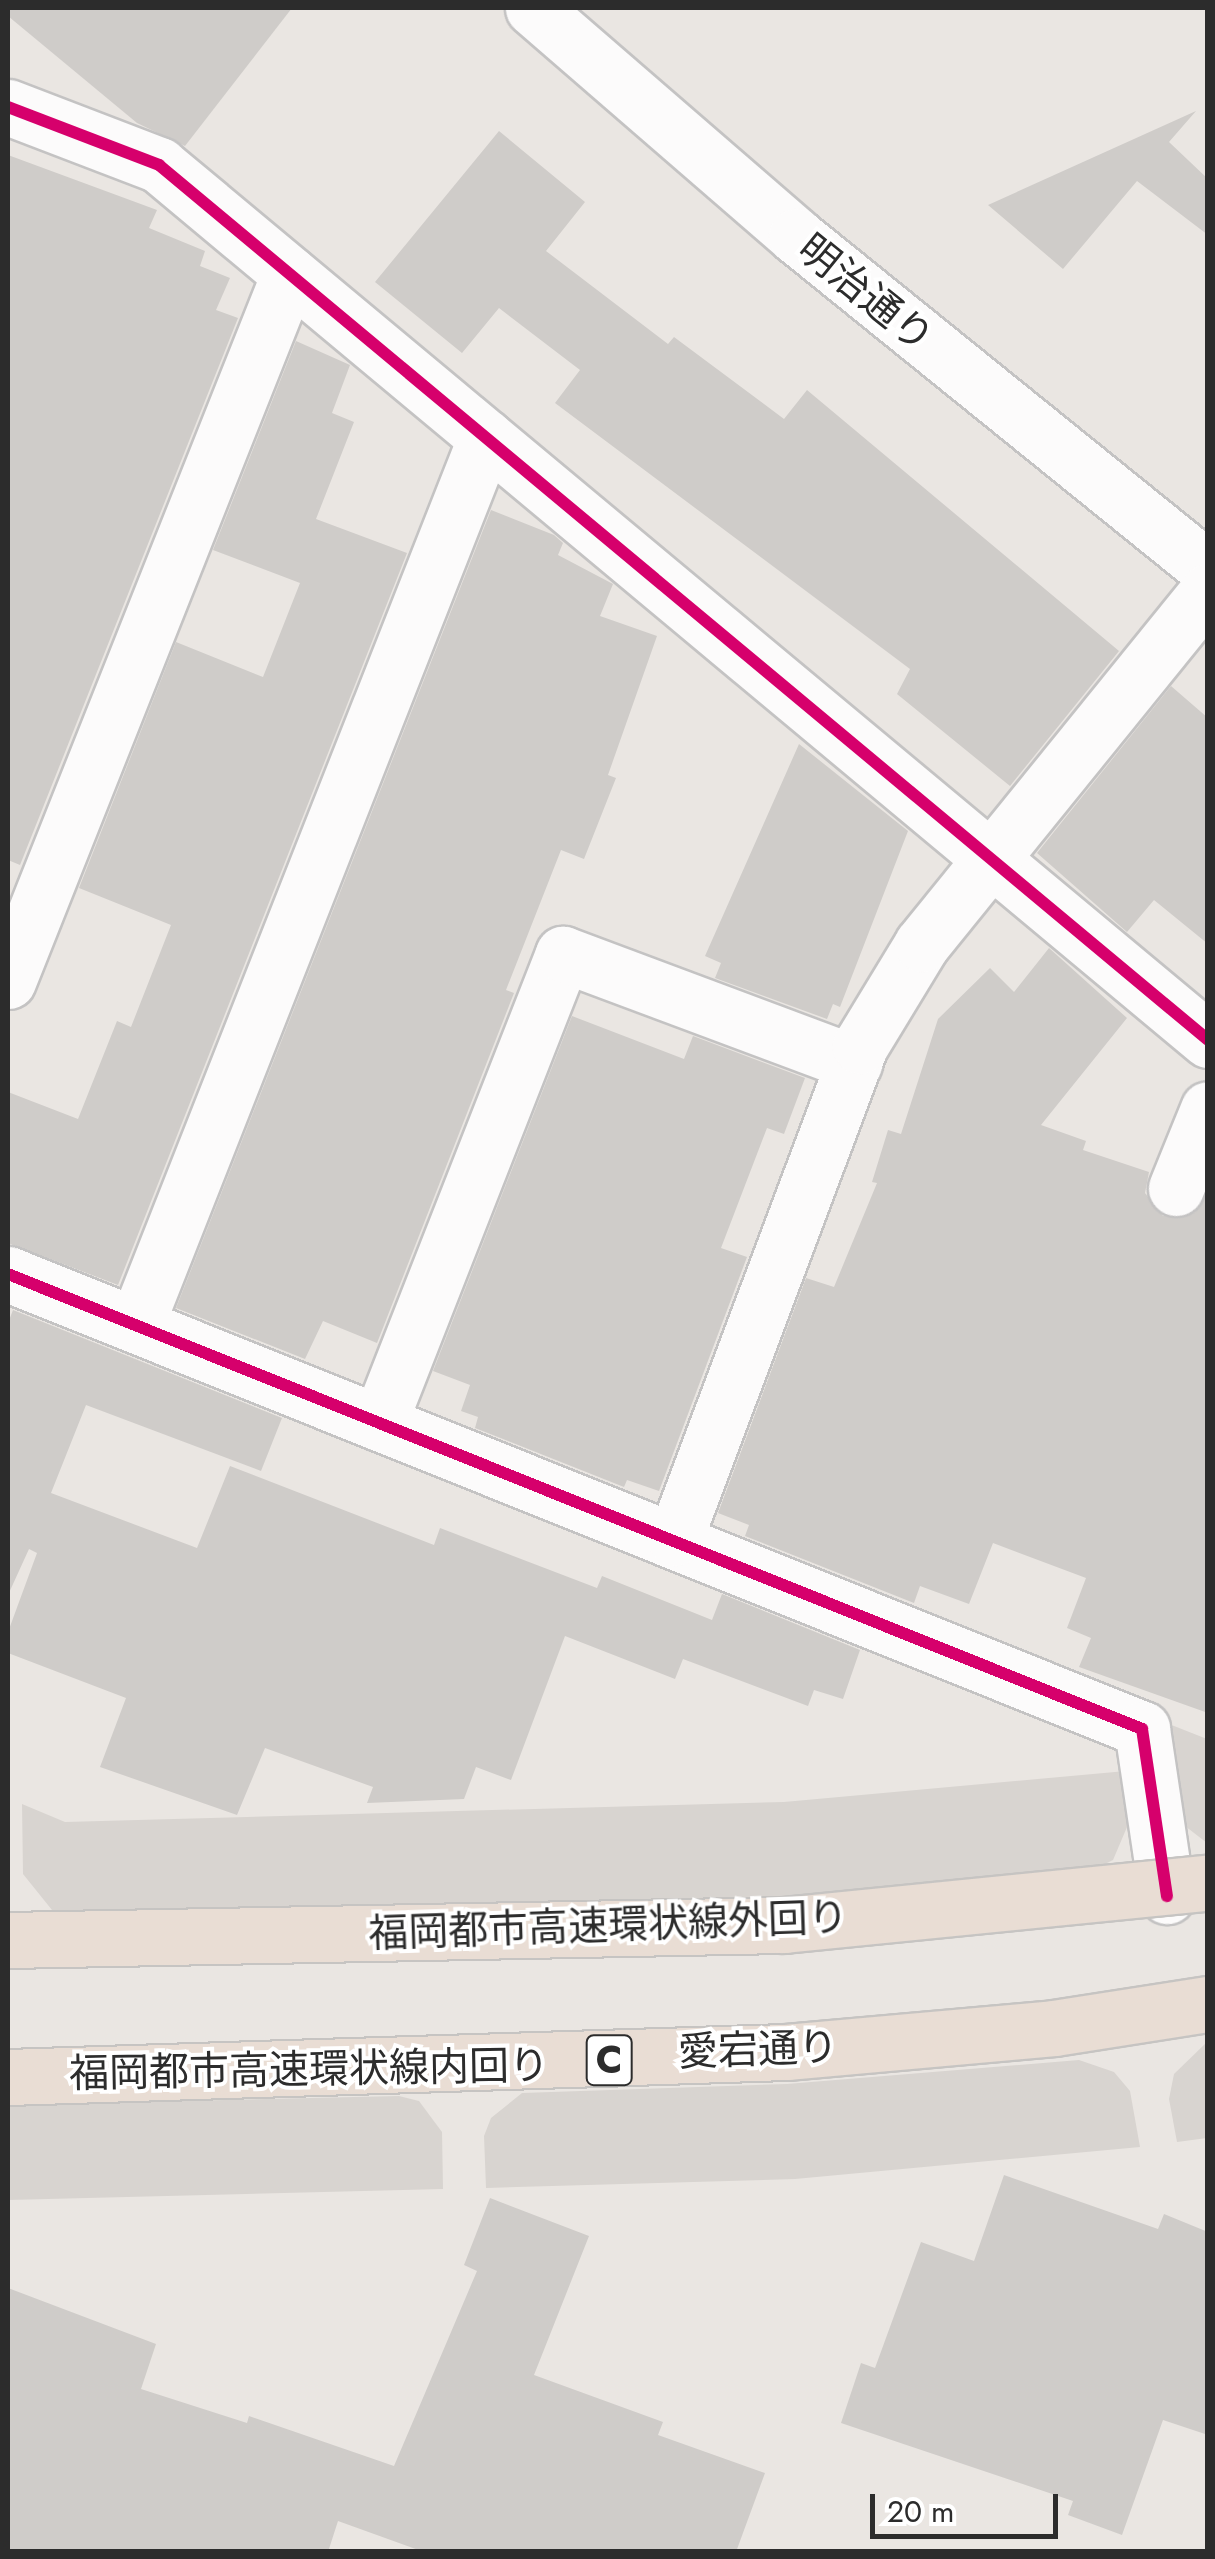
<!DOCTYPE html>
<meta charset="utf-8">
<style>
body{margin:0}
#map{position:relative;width:1215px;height:2559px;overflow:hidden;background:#eae6e2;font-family:Jost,"Noto Sans JP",sans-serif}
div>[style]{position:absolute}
.plaza>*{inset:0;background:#d8d4d0}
.building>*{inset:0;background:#cfccc9}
.roads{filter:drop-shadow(2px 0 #c4c3c3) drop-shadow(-2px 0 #c4c3c3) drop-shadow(0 2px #c4c3c3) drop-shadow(0 -2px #c4c3c3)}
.minor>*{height:55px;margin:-27.5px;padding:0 27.5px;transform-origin:27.5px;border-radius:27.5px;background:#fcfbfb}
.bridges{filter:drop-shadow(2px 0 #c6c4c2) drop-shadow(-2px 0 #c6c4c2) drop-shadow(0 2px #c6c4c2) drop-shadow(0 -2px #c6c4c2)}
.highway-bridge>*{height:55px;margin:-27.5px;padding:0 27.5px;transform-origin:27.5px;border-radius:27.5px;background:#e9ddd4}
.cycleway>*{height:12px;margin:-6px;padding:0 6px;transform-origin:6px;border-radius:6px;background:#d6006c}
span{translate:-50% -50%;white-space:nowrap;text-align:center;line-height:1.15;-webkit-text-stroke:8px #fff;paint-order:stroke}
.shield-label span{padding:2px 8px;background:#fff;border:2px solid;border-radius:8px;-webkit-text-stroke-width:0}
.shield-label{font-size:38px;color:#2c2c2c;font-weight:700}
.street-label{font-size:40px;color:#2c2c2c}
.frame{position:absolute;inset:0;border:10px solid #2c2c2c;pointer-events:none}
.scale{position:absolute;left:870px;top:2494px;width:188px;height:45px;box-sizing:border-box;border:5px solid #2c2c2c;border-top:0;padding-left:12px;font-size:30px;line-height:35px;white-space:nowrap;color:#2c2c2c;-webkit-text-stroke:8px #fff;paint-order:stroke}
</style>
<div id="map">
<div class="plaza">
<i style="clip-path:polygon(1169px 1724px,1207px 1739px,1207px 1843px,1185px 1826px)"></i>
<i style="clip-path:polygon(1126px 1771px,1133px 1813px,1113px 1860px,1097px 1868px,945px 1885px,781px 1896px,70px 1914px,52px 1910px,23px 1874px,22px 1804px,65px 1822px,784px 1802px)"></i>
<i style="clip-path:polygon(1207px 2042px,1207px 2138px,1177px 2142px,1169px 2099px,1174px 2074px)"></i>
<i style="clip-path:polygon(1079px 2060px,1114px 2072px,1130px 2091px,1140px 2147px,795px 2179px,486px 2188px,484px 2136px,491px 2118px,522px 2093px,787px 2084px)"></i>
<i style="clip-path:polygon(399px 2096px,419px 2101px,442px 2132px,443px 2189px,8px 2200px,8px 2105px)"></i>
</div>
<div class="building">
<i style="clip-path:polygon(8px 8px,292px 8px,185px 146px,137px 123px,8px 16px)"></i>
<i style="clip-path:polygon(1196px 111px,1169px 142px,1208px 179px,1208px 235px,1137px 181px,1063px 269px,988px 205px)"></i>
<i style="clip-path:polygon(499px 131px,585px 202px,546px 251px,668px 344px,674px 337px,784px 419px,807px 390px,1119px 651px,1010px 786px,897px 694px,910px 669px,555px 403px,580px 370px,499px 308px,462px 353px,375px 282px)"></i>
<i style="clip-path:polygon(8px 155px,157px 210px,149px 228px,205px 251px,200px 266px,230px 278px,216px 310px,238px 318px,20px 865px,8px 860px)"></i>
<i style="clip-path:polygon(296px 341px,350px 365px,332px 413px,354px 422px,316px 519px,407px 553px,118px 1285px,8px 1243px,8px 1092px,78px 1119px,117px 1021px,131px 1027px,171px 925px,79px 888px,176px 642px,263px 677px,300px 583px,213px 550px)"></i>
<i style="clip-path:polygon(491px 510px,554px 535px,563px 543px,558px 555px,613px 584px,600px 616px,657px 636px,608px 775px,616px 778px,584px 859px,561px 850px,506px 990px,514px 993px,377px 1343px,323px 1321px,305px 1359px,176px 1308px)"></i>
<i style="clip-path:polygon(1171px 686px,1208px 718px,1208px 944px,1154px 900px,1127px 932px,1037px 853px)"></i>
<i style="clip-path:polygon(799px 744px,908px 831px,840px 1007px,833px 1004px,827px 1019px,715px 978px,721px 963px,705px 956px)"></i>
<i style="clip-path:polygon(1049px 948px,1127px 1018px,1041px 1125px,1086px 1141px,1083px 1150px,1149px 1172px,1145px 1193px,1163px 1216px,1194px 1213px,1208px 1193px,1208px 1713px,1079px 1667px,1091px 1638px,1067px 1628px,1086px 1578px,993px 1543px,969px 1604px,920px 1586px,914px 1603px,745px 1536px,749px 1525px,718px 1513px,806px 1278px,834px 1287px,877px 1183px,872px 1182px,888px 1130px,901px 1134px,938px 1019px,990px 968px,1014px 992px)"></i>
<i style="clip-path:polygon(572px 1016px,684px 1059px,693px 1036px,805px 1078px,784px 1134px,767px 1128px,721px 1248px,747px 1257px,659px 1491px,627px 1480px,624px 1487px,475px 1428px,478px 1417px,461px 1411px,470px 1385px,433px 1371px)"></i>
<i style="clip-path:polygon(13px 1310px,282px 1418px,261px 1471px,86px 1405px,51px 1493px,197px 1548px,230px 1466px,434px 1545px,440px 1528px,597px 1588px,602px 1576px,712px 1620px,722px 1594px,860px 1650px,843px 1699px,814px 1690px,808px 1706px,683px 1659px,675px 1679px,565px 1636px,511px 1780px,476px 1767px,464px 1799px,367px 1803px,373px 1787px,265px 1748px,237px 1815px,100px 1767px,126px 1698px,8px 1653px,8px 1632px,37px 1553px,29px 1549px,8px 1595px,8px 1323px)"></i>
<i style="clip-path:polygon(1004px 2175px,1158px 2229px,1164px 2214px,1208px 2232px,1208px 2435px,1163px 2420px,1122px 2535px,1068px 2515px,1073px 2501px,841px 2423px,861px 2363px,875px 2368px,921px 2242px,974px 2261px)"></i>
<i style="clip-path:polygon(490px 2198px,589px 2236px,534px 2375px,663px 2422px,658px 2435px,765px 2473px,736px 2552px,424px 2552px,338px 2521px,328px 2552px,8px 2552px,8px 2288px,156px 2344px,141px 2389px,247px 2423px,249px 2416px,394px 2466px,477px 2271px,464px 2265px)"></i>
</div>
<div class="roads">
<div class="minor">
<i style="left:533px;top:8px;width:348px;rotate:40.9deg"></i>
<i style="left:796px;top:236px;width:530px;rotate:38.95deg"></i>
<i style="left:8px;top:107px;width:162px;rotate:21deg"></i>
<i style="left:159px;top:165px;width:1366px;rotate:39.83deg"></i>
<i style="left:8px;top:981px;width:761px;rotate:-68.32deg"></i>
<i style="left:1176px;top:1188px;width:85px;rotate:-67.9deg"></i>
<i style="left:8px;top:1274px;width:1222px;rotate:21.86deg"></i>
<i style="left:1142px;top:1729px;width:169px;rotate:81.5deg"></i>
<i style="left:136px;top:1325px;width:954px;rotate:-68.49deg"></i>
<i style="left:379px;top:1423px;width:504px;rotate:-68.58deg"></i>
<i style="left:563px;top:954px;width:311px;rotate:20.5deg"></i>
<i style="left:675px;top:1538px;width:526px;rotate:-69.39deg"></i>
<i style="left:860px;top:1046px;width:119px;rotate:-58.7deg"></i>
<i style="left:922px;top:944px;width:454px;rotate:-51deg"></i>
</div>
</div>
<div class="bridges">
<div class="highway-bridge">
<i style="left:8px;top:1940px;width:776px;rotate:-1.11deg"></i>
<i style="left:784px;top:1925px;width:426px;rotate:-5.7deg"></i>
<i style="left:8px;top:2077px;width:778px;rotate:-1.84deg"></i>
<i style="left:786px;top:2052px;width:269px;rotate:-5.1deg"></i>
<i style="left:1054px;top:2028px;width:156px;rotate:-8.9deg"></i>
</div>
</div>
<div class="cycleway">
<i style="left:8px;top:107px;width:162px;rotate:21deg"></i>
<i style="left:159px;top:165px;width:1366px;rotate:39.83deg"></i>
<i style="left:8px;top:1274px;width:1222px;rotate:21.86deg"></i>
<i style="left:1142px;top:1729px;width:169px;rotate:81.5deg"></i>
</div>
<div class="shield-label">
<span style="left:609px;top:2060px">C</span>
</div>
<div class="street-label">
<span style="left:866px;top:293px;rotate:39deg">明治通り</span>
<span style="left:608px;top:1925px;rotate:-2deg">福岡都市高速環状線外回り</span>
<span style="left:758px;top:2049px;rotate:-2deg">愛宕通り</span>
<span style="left:309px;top:2069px;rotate:-1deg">福岡都市高速環状線内回り</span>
</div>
<div class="frame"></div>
<div class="scale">20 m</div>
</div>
